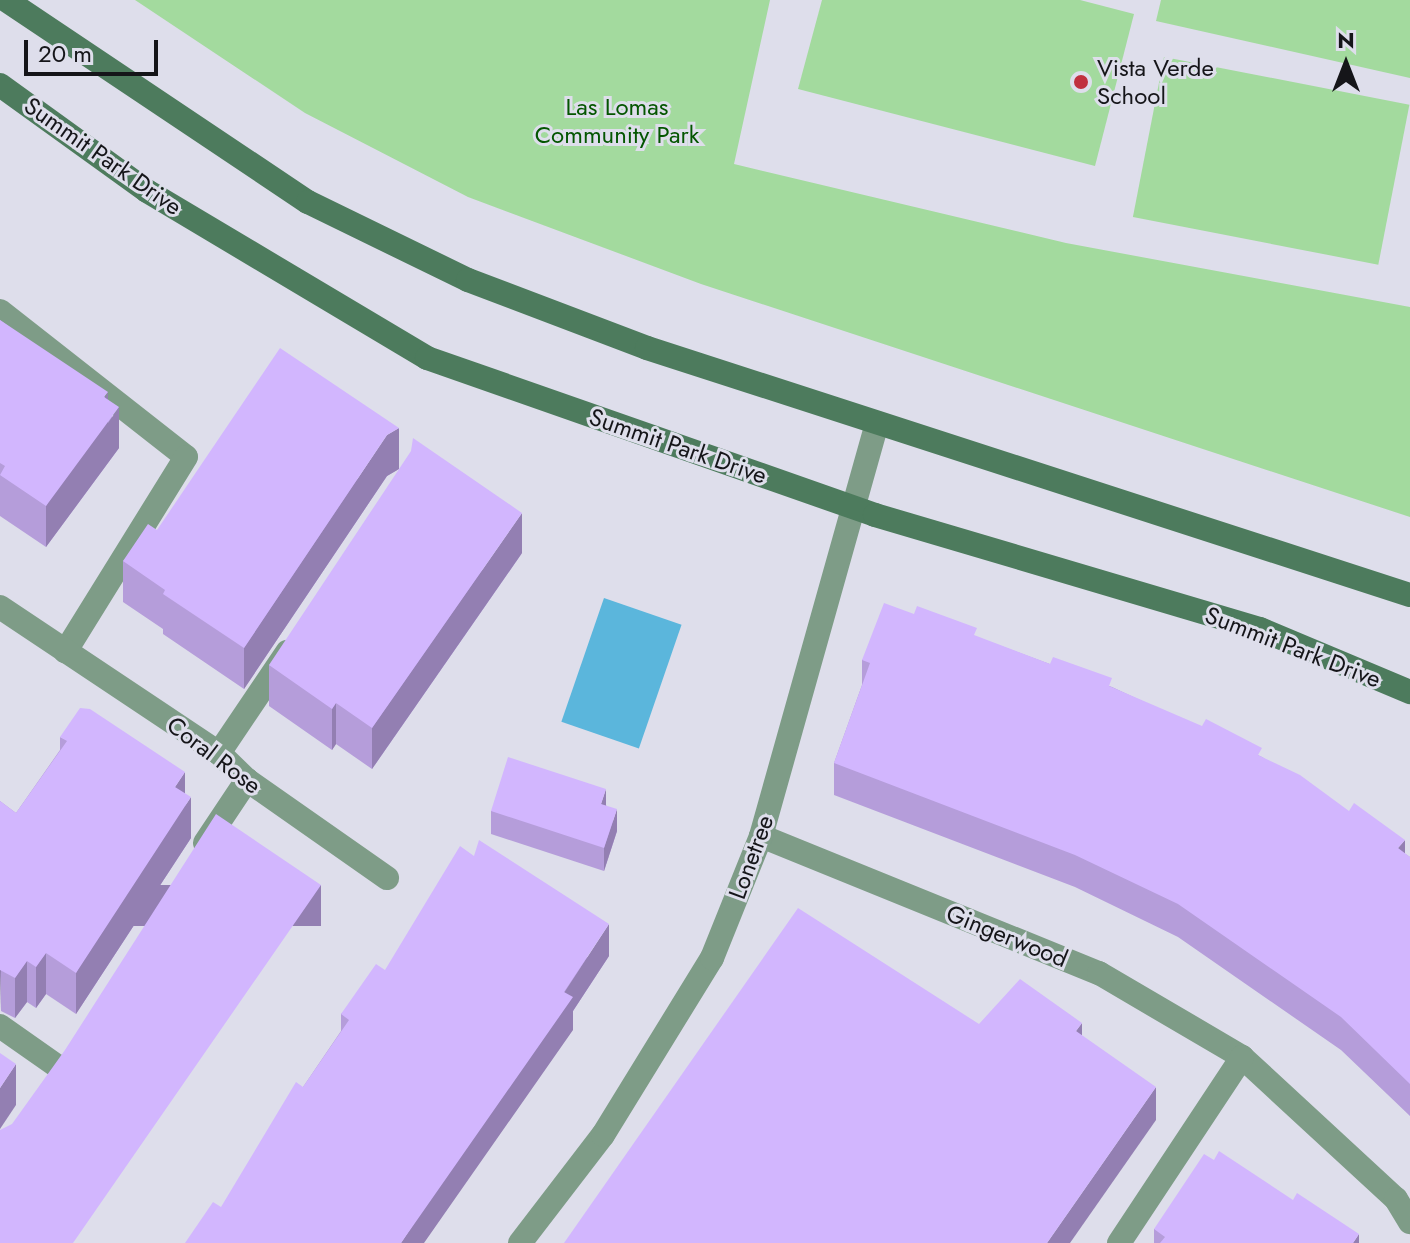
<!DOCTYPE html>
<style>
body{margin:0}
#map{position:relative;width:1410px;height:1243px;overflow:hidden;background:#dedeeb;font-family:Jost,sans-serif}
div>[style]{position:absolute}
.green>*{inset:0;background:#a3da9e;transform-origin:0 0}
.water>*{inset:0;background:#5bb6dc;transform-origin:0 0}
.street>*{height:24px;margin:-12px;padding:0 12px;transform-origin:12px;border-radius:12px;background:#7e9c87}
.secondary>*{height:24px;margin:-12px;padding:0 12px;transform-origin:12px;border-radius:12px;background:#4d7b5d}
.wall>*{inset:0;background:#b59dda}
.shaded-wall>*{inset:0;background:#937fb2;transform-origin:0 0}
.building>*{inset:0;background:#d2b6fe}
.dots>*{width:22px;height:22px;translate:-50% -50%;box-sizing:border-box;border:4px solid #dedeeb;border-radius:50%}
span{translate:-50% -50%;white-space:nowrap;text-align:center;line-height:1.15;-webkit-text-stroke:6px #dedeeb;paint-order:stroke}
.poi-label{font-size:24px;color:#151519}
.left{translate:0 -50%;text-align:left}
.park-label{font-size:24px;color:#045601}
.street-label{font-size:24px;color:#151519}
.north{position:absolute;left:1306px;top:24px;width:80px;height:80px;-webkit-text-stroke:6px #dedeeb;paint-order:stroke;rotate:0deg;font-size:22px;font-weight:700;line-height:32px;text-align:center;color:#151519}
.north::after{content:'';display:block;margin:auto;width:28px;height:36px;background:#151519;clip-path:polygon(50% 0,100% 100%,50% 72%,0 100%)}
.scale{position:absolute;left:24px;top:40px;width:134px;height:36px;box-sizing:border-box;border:4px solid #151519;border-top:0;padding-left:10px;font-size:24px;line-height:28px;white-space:nowrap;color:#151519;-webkit-text-stroke:6px #dedeeb;paint-order:stroke}
</style>
<div id="map">
<div class="green">
<i style="clip-path:polygon(135px 0,770px 0,734px 164px,1066px 243px,1410px 307px,1410px 517px,701px 284px,468px 197px,305px 113px)"></i>
<i style="clip-path:polygon(822px 0,1080px 0,1134px 14px,1095px 166px,798px 89px)"></i>
<i style="clip-path:polygon(1161px 0,1410px 0,1410px 78px,1156px 21px)"></i>
<i style="left:1164px;top:57px;width:250px;height:163px;rotate:11deg"></i>
</div>
<div class="water">
<i style="left:604px;top:598px;width:82px;height:131px;rotate:19deg"></i>
</div>
<div class="street">
<i style="left:0;top:311px;width:236px;rotate:38.1deg"></i>
<i style="left:186px;top:457px;width:229px;rotate:121.8deg"></i>
<i style="left:0;top:607px;width:263px;rotate:33.7deg"></i>
<i style="left:219px;top:753px;width:39px;rotate:44deg"></i>
<i style="left:247px;top:780px;width:171px;rotate:35deg"></i>
<i style="left:219px;top:753px;width:122px;rotate:-56deg"></i>
<i style="left:761px;top:836px;width:365px;rotate:22.1deg"></i>
<i style="left:1099px;top:973px;width:166px;rotate:30.4deg"></i>
<i style="left:1242px;top:1057px;width:209px;rotate:42.7deg"></i>
<i style="left:1396px;top:1199px;width:27px;rotate:59deg"></i>
<i style="left:205px;top:843px;width:76px;rotate:-56.3deg"></i>
<i style="left:0;top:1026px;width:70px;rotate:35.1deg"></i>
<i style="left:520px;top:1243px;width:136px;rotate:-52.5deg"></i>
<i style="left:603px;top:1135px;width:208px;rotate:-58.4deg"></i>
<i style="left:712px;top:958px;width:131px;rotate:-68.1deg"></i>
<i style="left:761px;top:836px;width:429px;rotate:-74.3deg"></i>
<i style="left:1119px;top:1243px;width:223px;rotate:-56.5deg"></i>
</div>
<div class="secondary">
<i style="left:6px;top:0;width:363px;rotate:33.8deg"></i>
<i style="left:308px;top:202px;width:178px;rotate:26deg"></i>
<i style="left:468px;top:280px;width:191px;rotate:20.8deg"></i>
<i style="left:647px;top:348px;width:802px;rotate:17.94deg"></i>
<i style="left:0;top:85px;width:181px;rotate:35.8deg"></i>
<i style="left:147px;top:191px;width:326px;rotate:30.8deg"></i>
<i style="left:427px;top:358px;width:475px;rotate:19.3deg"></i>
<i style="left:875px;top:515px;width:402px;rotate:16.5deg"></i>
<i style="left:1260px;top:629px;width:163px;rotate:22.8deg"></i>
</div>
<div class="wall">
<i style="clip-path:polygon(0 320px,108px 399px,119px 448px,46px 547px,0 516px)"></i>
<i style="clip-path:polygon(399px 469px,387px 476px,244px 689px,163px 634px,163px 629px,123px 602px,123px 561px,157px 530px)"></i>
<i style="clip-path:polygon(522px 553px,372px 769px,336px 744px,332px 750px,269px 706px,269px 665px)"></i>
<i style="clip-path:polygon(914px 614px,1112px 687px,1262px 757px,1410px 857px,1410px 1116px,1341px 1050px,1178px 937px,1075px 887px,834px 795px,834px 763px,862px 685px,862px 660px)"></i>
<i style="clip-path:polygon(60px 737px,185px 794px,191px 838px,76px 1014px,46px 994px,36px 1008px,27px 1002px,15px 1018px,1px 1011px,0 801px,16px 813px,60px 750px)"></i>
<i style="clip-path:polygon(606px 805px,617px 831px,604px 871px,491px 834px,491px 811px)"></i>
<i style="clip-path:polygon(609px 956px,573px 1011px,573px 1030px,303px 1087px,341px 1031px,341px 1014px,385px 970px)"></i>
<i style="clip-path:polygon(1154px 1229px,1359px 1243px,1154px 1243px)"></i>
</div>
<div class="shaded-wall">
<i style="clip-path:polygon(108px 392px,108px 423px,119px 407px,119px 448px,46px 547px,46px 506px)"></i>
<i style="clip-path:polygon(399px 428px,399px 469px,387px 476px,244px 689px,244px 648px,387px 435px)"></i>
<i style="clip-path:polygon(522px 513px,522px 553px,372px 769px,372px 728px)"></i>
<i style="clip-path:polygon(336px 703px,336px 744px,332px 750px,332px 709px)"></i>
<i style="clip-path:polygon(185px 772px,185px 806px,191px 797px,191px 838px,76px 1014px,76px 973px,175px 787px)"></i>
<i style="clip-path:polygon(606px 789px,606px 811px,601px 804px)"></i>
<i style="clip-path:polygon(617px 809px,617px 831px,604px 871px,604px 848px)"></i>
<i style="clip-path:polygon(1405px 840px,1405px 873px,1398px 848px)"></i>
<i style="left:321px;top:885px;width:41px;height:436px;rotate:90deg"></i>
<i style="clip-path:polygon(609px 924px,609px 956px,573px 1011px,573px 1030px,424px 1243px,401px 1243px)"></i>
<i style="clip-path:polygon(46px 953px,46px 994px,36px 1008px,36px 967px)"></i>
<i style="clip-path:polygon(27px 961px,27px 1002px,15px 1018px,15px 978px)"></i>
<i style="clip-path:polygon(0 970px,1px 970px,0 1011px)"></i>
<i style="clip-path:polygon(1082px 1023px,1082px 1055px,1076px 1031px)"></i>
<i style="clip-path:polygon(16px 1064px,16px 1105px,0 1129px,0 1088px)"></i>
<i style="clip-path:polygon(1156px 1087px,1156px 1120px,1070px 1243px,1047px 1243px)"></i>
<i style="clip-path:polygon(1359px 1234px,1359px 1243px,1353px 1243px)"></i>
</div>
<div class="building">
<i style="clip-path:polygon(0 320px,108px 392px,104px 397px,119px 407px,46px 506px,0 475px,5px 466px,0 463px)"></i>
<i style="clip-path:polygon(280px 348px,399px 428px,387px 435px,244px 648px,163px 594px,165px 590px,123px 561px,148px 524px,157px 530px)"></i>
<i style="clip-path:polygon(413px 438px,522px 513px,372px 728px,336px 703px,332px 709px,269px 665px,411px 451px)"></i>
<i style="clip-path:polygon(884px 603px,914px 614px,917px 606px,977px 628px,974px 635px,1050px 664px,1053px 657px,1112px 678px,1109px 686px,1202px 726px,1206px 719px,1262px 748px,1258px 755px,1300px 775px,1349px 811px,1354px 803px,1405px 840px,1398px 848px,1410px 857px,1410px 1084px,1341px 1017px,1178px 904px,1075px 855px,834px 763px,870px 663px,862px 660px)"></i>
<i style="clip-path:polygon(80px 708px,90px 709px,185px 772px,175px 787px,191px 797px,76px 973px,46px 953px,36px 967px,27px 961px,15px 978px,0 970px,0 801px,16px 813px,67px 741px,60px 737px)"></i>
<i style="clip-path:polygon(508px 757px,606px 789px,601px 804px,617px 809px,604px 848px,491px 811px)"></i>
<i style="clip-path:polygon(216px 814px,321px 885px,73px 1243px,0 1243px,0 1130px,12px 1124px,65px 1050px)"></i>
<i style="clip-path:polygon(479px 840px,609px 924px,564px 992px,573px 997px,401px 1243px,185px 1243px,213px 1202px,221px 1207px,296px 1082px,303px 1087px,349px 1020px,341px 1014px,376px 964px,385px 970px,460px 846px,474px 856px)"></i>
<i style="clip-path:polygon(798px 908px,979px 1024px,1020px 979px,1082px 1023px,1076px 1031px,1156px 1087px,1047px 1243px,564px 1243px)"></i>
<i style="clip-path:polygon(0 1053px,16px 1064px,0 1088px)"></i>
<i style="clip-path:polygon(1219px 1151px,1293px 1200px,1297px 1193px,1359px 1234px,1353px 1243px,1160px 1243px,1165px 1237px,1154px 1229px,1204px 1154px,1214px 1160px)"></i>
</div>
<div class="dots">
<i style="left:1081px;top:82px;background:#c0303e"></i>
</div>
<div class="poi-label">
<span class="left" style="left:1097px;top:82px">Vista Verde<br>School</span>
</div>
<div class="park-label">
<span style="left:617px;top:121px">Las Lomas<br>Community Park</span>
</div>
<div class="street-label">
<span style="left:103px;top:156px;rotate:35deg">Summit Park Drive</span>
<span style="left:678px;top:446px;rotate:19deg">Summit Park Drive</span>
<span style="left:1293px;top:647px;rotate:21deg">Summit Park Drive</span>
<span style="left:214px;top:755px;rotate:37deg">Coral Rose</span>
<span style="left:751px;top:857px;rotate:-70deg">Lonetree</span>
<span style="left:1007px;top:936px;rotate:22deg">Gingerwood</span>
</div>
<div class="north">N</div>
<div class="scale">20 m</div>
</div>
